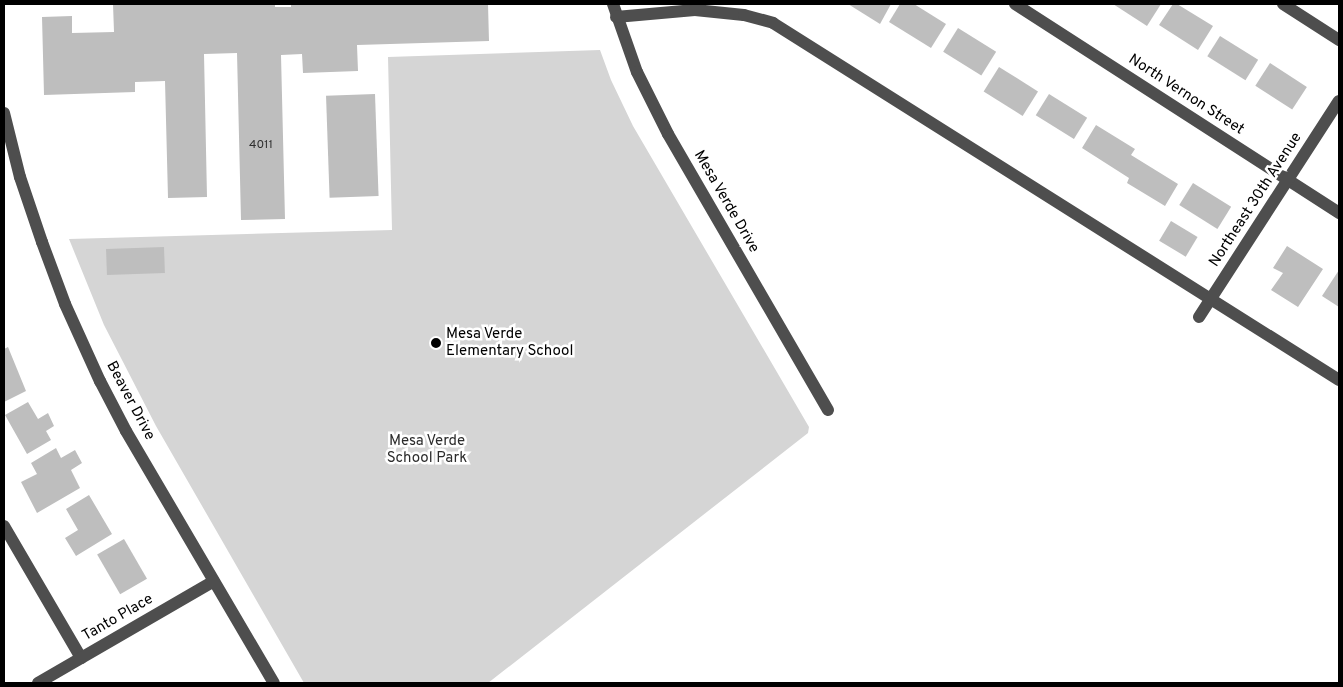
<!DOCTYPE html>
<style>
body{margin:0}
#map{position:relative;width:1343px;height:687px;overflow:hidden;background:#fff;font-family:Overpass,sans-serif}
div>[style]{position:absolute}
.green>*{inset:0;background:#d5d5d5}
.building>*{inset:0;background:#bebebe;transform-origin:0 0}
.minor>*{height:12px;margin:-6px;padding:0 6px;transform-origin:6px;border-radius:6px;background:#4e4e4e}
.dots>*{width:14px;height:14px;translate:-50% -50%;box-sizing:border-box;border:2px solid #fff;border-radius:50%}
span{translate:-50% -50%;white-space:nowrap;text-align:center;line-height:1.15;-webkit-text-stroke:5px #fff;paint-order:stroke}
.number-label{font-size:12px;color:#303030}
.number-label span{-webkit-text-stroke-width:0}
.street-label{font-size:15px;color:#000}
.poi-label{font-size:15px;color:#000}
.left{translate:0 -50%;text-align:left}
.park-label{font-size:15px;color:#2c2c2c}
.frame{position:absolute;inset:0;border:5px solid #000;pointer-events:none}
</style>
<div id="map">
<div class="green">
<i style="clip-path:polygon(600px 50px,611px 80px,633px 126px,809px 427px,808px 433px,488px 683px,304px 683px,156px 426px,104px 325px,69px 239px,392px 230px,388px 57px)"></i>
</div>
<div class="building">
<i style="clip-path:polygon(113px 4px,275px 4px,275px 7px,291px 7px,291px 4px,488px 4px,489px 41px,357px 45px,358px 71px,303px 73px,302px 54px,281px 55px,285px 219px,241px 220px,237px 53px,204px 54px,207px 197px,168px 198px,165px 81px,135px 82px,135px 92px,44px 95px,42px 17px,72px 16px,72px 33px,114px 32px)"></i>
<i style="clip-path:polygon(848px 4px,891px 4px,880px 24px)"></i>
<i style="clip-path:polygon(900px 4px,914px 4px,946px 24px,931px 48px,889px 22px)"></i>
<i style="clip-path:polygon(1113px 4px,1161px 4px,1147px 26px)"></i>
<i style="clip-path:polygon(1173px 4px,1177px 4px,1213px 26px,1198px 50px,1159px 25px)"></i>
<i style="left:958px;top:28px;width:45px;height:28px;rotate:32deg"></i>
<i style="left:1220px;top:36px;width:45px;height:24px;rotate:32deg"></i>
<i style="left:1270px;top:63px;width:44px;height:27px;rotate:33deg"></i>
<i style="left:999px;top:67px;width:46px;height:29px;rotate:32deg"></i>
<i style="left:375px;top:94px;width:102px;height:49px;rotate:88deg"></i>
<i style="left:1049px;top:94px;width:45px;height:25px;rotate:32deg"></i>
<i style="clip-path:polygon(1096px 125px,1135px 149px,1131px 155px,1178px 184px,1165px 206px,1127px 183px,1129px 178px,1082px 148px)"></i>
<i style="left:1193px;top:183px;width:45px;height:26px;rotate:32deg"></i>
<i style="left:1171px;top:221px;width:31px;height:23px;rotate:31deg"></i>
<i style="clip-path:polygon(1287px 246px,1323px 269px,1298px 307px,1271px 290px,1283px 273px,1273px 268px)"></i>
<i style="left:164px;top:247px;width:26px;height:58px;rotate:88deg"></i>
<i style="clip-path:polygon(1339px 270px,1339px 307px,1322px 296px)"></i>
<i style="clip-path:polygon(8px 347px,26px 391px,4px 402px,4px 349px)"></i>
<i style="clip-path:polygon(28px 402px,38px 419px,48px 413px,54px 426px,46px 431px,51px 440px,27px 454px,5px 415px)"></i>
<i style="clip-path:polygon(56px 448px,61px 458px,75px 450px,82px 463px,71px 470px,80px 488px,37px 513px,21px 482px,37px 474px,31px 463px)"></i>
<i style="clip-path:polygon(89px 495px,112px 534px,76px 556px,65px 538px,78px 530px,66px 509px)"></i>
<i style="left:124px;top:539px;width:46px;height:31px;rotate:60deg"></i>
</div>
<div class="minor">
<i style="left:613px;top:4px;width:72px;rotate:70.6deg"></i>
<i style="left:637px;top:72px;width:69px;rotate:63.4deg"></i>
<i style="left:668px;top:134px;width:319px;rotate:59.9deg"></i>
<i style="left:1015px;top:4px;width:386px;rotate:32.8deg"></i>
<i style="left:1283px;top:4px;width:67px;rotate:32.7deg"></i>
<i style="left:616px;top:17px;width:79px;rotate:-5.1deg"></i>
<i style="left:695px;top:10px;width:49px;rotate:5.8deg"></i>
<i style="left:744px;top:15px;width:30px;rotate:15deg"></i>
<i style="left:773px;top:23px;width:669px;rotate:32.24deg"></i>
<i style="left:4px;top:113px;width:66px;rotate:76deg"></i>
<i style="left:20px;top:177px;width:69px;rotate:71.3deg"></i>
<i style="left:42px;top:242px;width:66px;rotate:69.6deg"></i>
<i style="left:65px;top:304px;width:85px;rotate:65.6deg"></i>
<i style="left:100px;top:381px;width:56px;rotate:62.5deg"></i>
<i style="left:126px;top:431px;width:292px;rotate:59.6deg"></i>
<i style="left:1199px;top:317px;width:257px;rotate:-57.1deg"></i>
<i style="left:4px;top:526px;width:153px;rotate:59.7deg"></i>
<i style="left:38px;top:683px;width:203px;rotate:-30.1deg"></i>
</div>
<div class="dots">
<i style="left:436px;top:343px;background:#000"></i>
</div>
<div class="number-label">
<span style="left:261px;top:146px">4011</span>
</div>
<div class="street-label">
<span style="left:1186px;top:95px;rotate:33deg">North Vernon Street</span>
<span style="left:1256px;top:200px;rotate:-57deg">Northeast 30th Avenue</span>
<span style="left:726px;top:202px;rotate:60deg">Mesa Verde Drive</span>
<span style="left:130px;top:401px;rotate:62deg">Beaver Drive</span>
<span style="left:118px;top:618px;rotate:-30deg">Tanto Place</span>
</div>
<div class="poi-label">
<span class="left" style="left:446px;top:343px">Mesa Verde<br>Elementary School</span>
</div>
<div class="park-label">
<span style="left:427px;top:450px">Mesa Verde<br>School Park</span>
</div>
<div class="frame"></div>
</div>
